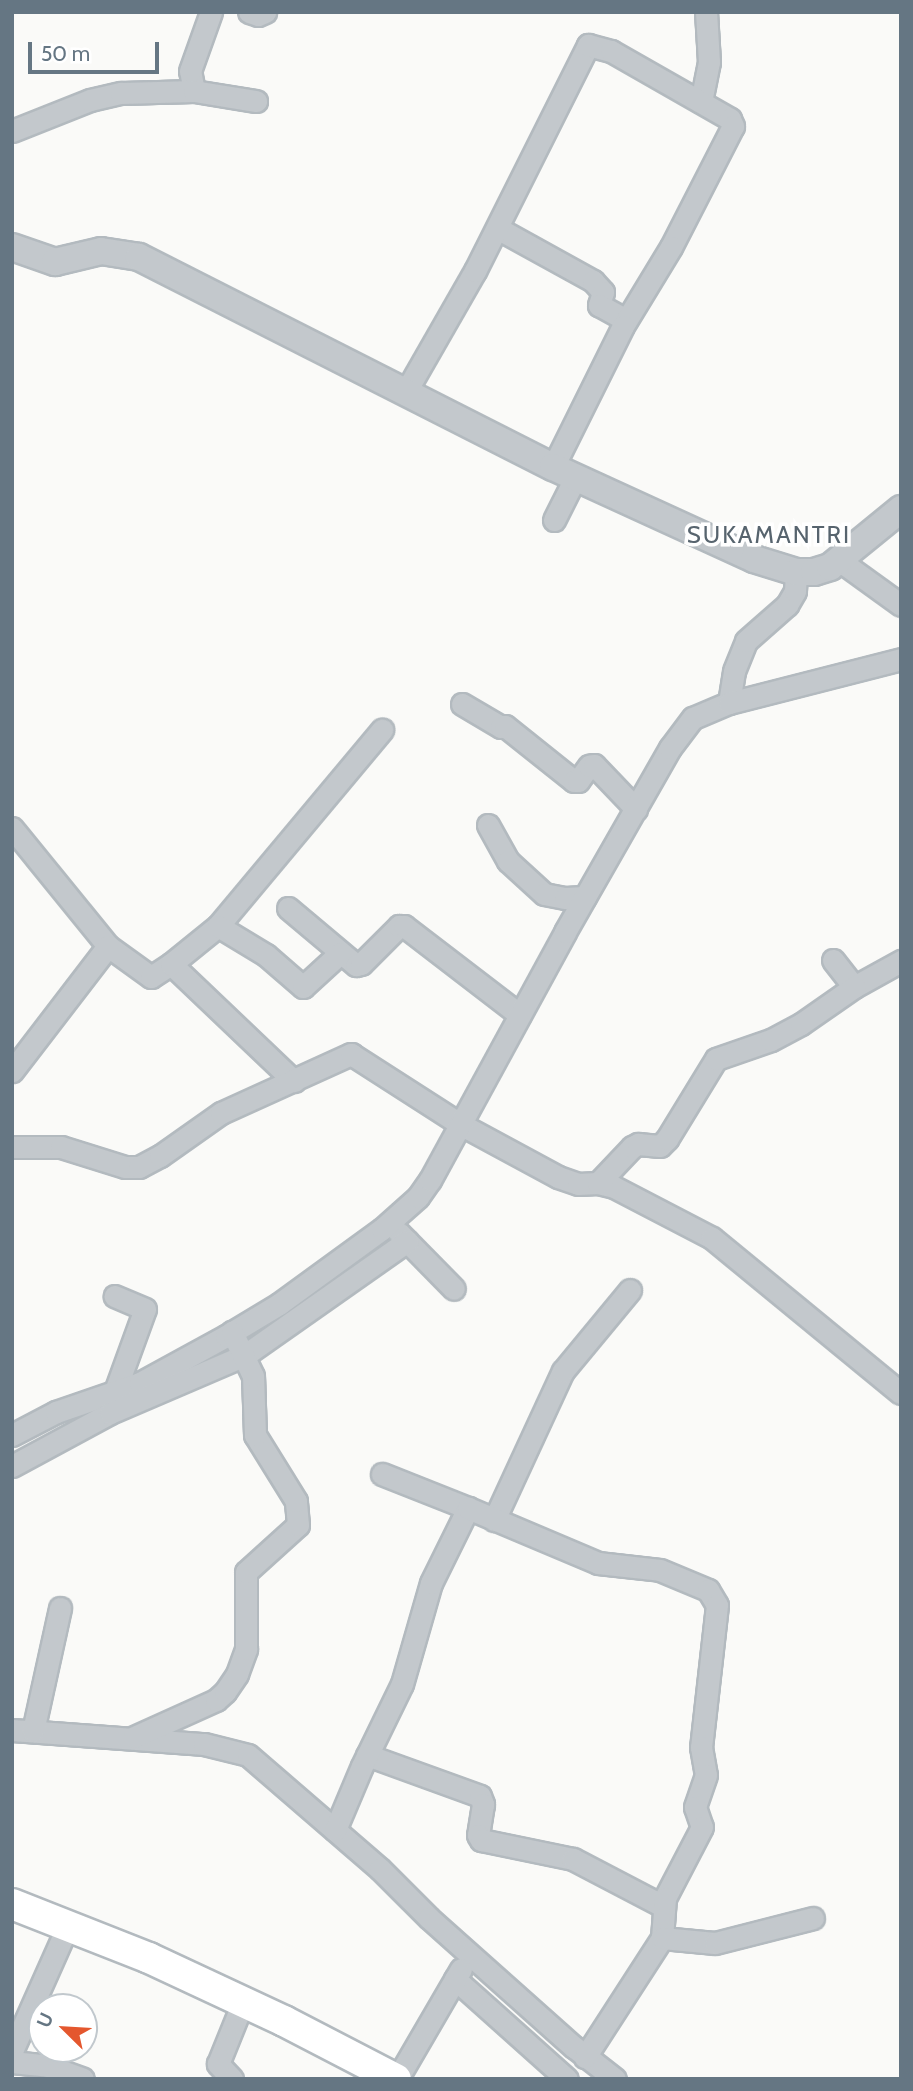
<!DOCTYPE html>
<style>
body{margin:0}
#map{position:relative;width:913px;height:2091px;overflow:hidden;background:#fafaf8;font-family:Cabin,sans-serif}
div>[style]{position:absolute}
.roads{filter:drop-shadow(2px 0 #b3babf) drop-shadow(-2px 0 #b3babf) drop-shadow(0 2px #b3babf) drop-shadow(0 -2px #b3babf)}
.minor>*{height:21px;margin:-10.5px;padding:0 10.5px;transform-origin:10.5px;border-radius:10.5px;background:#c3c8cc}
.tertiary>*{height:26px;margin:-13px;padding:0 13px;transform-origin:13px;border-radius:13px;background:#c3c8cc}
.secondary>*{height:30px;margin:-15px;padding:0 15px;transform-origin:15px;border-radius:15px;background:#fff}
span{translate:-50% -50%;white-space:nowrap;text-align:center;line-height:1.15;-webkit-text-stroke:7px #fff;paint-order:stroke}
.quarter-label{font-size:24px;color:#57646e;letter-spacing:2px}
.frame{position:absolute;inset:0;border:14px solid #657683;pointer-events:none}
.north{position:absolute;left:28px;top:1993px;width:70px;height:70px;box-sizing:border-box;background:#fff;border:2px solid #c1c8cd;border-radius:50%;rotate:294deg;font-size:19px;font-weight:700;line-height:28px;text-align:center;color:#657683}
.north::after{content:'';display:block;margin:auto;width:24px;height:32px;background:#e4572e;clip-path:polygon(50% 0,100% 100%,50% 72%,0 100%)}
.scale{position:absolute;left:28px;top:42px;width:131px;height:32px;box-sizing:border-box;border:4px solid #657683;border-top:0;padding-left:9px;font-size:21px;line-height:24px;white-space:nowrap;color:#657683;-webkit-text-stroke:5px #fff;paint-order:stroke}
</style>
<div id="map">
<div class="roads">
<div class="minor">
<i style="left:249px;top:12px;width:9px;rotate:18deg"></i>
<i style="left:258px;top:15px;width:8px;rotate:-23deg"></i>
<i style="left:194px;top:91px;width:20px;rotate:-101deg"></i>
<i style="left:190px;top:71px;width:63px;rotate:-70.4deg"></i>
<i style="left:701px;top:102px;width:41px;rotate:-78.7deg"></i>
<i style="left:709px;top:62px;width:50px;rotate:-93.4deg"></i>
<i style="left:12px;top:131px;width:84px;rotate:-21.7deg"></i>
<i style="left:90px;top:100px;width:32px;rotate:-13deg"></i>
<i style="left:121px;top:93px;width:73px;rotate:-1.6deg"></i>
<i style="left:194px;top:91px;width:63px;rotate:9.2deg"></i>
<i style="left:497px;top:228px;width:110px;rotate:28.9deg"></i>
<i style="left:593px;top:281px;width:15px;rotate:48deg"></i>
<i style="left:603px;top:292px;width:14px;rotate:107deg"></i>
<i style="left:599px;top:305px;width:31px;rotate:29deg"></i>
<i style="left:405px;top:393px;width:141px;rotate:-60.2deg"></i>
<i style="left:475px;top:271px;width:253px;rotate:-63.4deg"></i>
<i style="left:588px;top:45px;width:24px;rotate:15deg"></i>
<i style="left:611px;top:51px;width:137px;rotate:29.7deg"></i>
<i style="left:730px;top:119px;width:8px;rotate:67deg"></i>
<i style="left:733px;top:126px;width:136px;rotate:117.1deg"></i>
<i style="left:671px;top:247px;width:92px;rotate:121.3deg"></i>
<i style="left:623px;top:326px;width:157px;rotate:116.4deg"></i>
<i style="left:554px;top:520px;width:47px;rotate:-63.4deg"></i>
<i style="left:840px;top:561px;width:75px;rotate:35.8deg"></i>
<i style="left:729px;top:703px;width:32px;rotate:-81deg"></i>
<i style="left:734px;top:671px;width:32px;rotate:-68deg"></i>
<i style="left:746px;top:641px;width:55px;rotate:-41.3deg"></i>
<i style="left:787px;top:605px;width:16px;rotate:-60deg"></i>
<i style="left:795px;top:591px;width:19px;rotate:-87deg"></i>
<i style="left:462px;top:704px;width:45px;rotate:30.5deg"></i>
<i style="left:501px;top:727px;width:4px;rotate:-14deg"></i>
<i style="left:505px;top:726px;width:88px;rotate:38.6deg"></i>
<i style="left:574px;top:781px;width:4px"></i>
<i style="left:578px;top:781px;width:19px;rotate:-54deg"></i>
<i style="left:589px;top:766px;width:5px;rotate:-11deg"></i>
<i style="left:594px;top:765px;width:61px;rotate:46.3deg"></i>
<i style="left:488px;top:825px;width:41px;rotate:60.9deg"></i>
<i style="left:508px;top:861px;width:49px;rotate:42.5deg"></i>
<i style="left:544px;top:894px;width:21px;rotate:11deg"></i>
<i style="left:565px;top:898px;width:20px;rotate:-3deg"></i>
<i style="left:12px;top:828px;width:152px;rotate:50.9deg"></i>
<i style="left:108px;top:946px;width:158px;rotate:127.5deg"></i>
<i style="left:288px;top:908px;width:89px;rotate:40deg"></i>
<i style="left:356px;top:965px;width:5px;rotate:-11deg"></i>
<i style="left:361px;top:964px;width:54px;rotate:-45deg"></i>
<i style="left:399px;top:926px;width:5px"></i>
<i style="left:404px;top:926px;width:146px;rotate:37.5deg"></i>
<i style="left:218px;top:926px;width:256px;rotate:-50.1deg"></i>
<i style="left:108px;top:946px;width:53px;rotate:35.8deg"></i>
<i style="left:151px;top:977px;width:24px;rotate:-33deg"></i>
<i style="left:171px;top:964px;width:170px;rotate:43.6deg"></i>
<i style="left:833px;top:960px;width:34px;rotate:52deg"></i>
<i style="left:854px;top:987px;width:54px;rotate:-29deg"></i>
<i style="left:171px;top:964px;width:60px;rotate:-39deg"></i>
<i style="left:218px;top:926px;width:56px;rotate:31.1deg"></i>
<i style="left:266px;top:955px;width:49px;rotate:40.9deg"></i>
<i style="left:303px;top:987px;width:50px;rotate:-42.6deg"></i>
<i style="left:12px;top:1147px;width:49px"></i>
<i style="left:61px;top:1147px;width:67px;rotate:17.4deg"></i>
<i style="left:125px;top:1167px;width:14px"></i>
<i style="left:139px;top:1167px;width:24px;rotate:-28deg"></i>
<i style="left:160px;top:1156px;width:75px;rotate:-35.2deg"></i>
<i style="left:221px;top:1113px;width:143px;rotate:-24.4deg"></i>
<i style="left:351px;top:1054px;width:130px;rotate:32.7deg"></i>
<i style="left:460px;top:1124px;width:111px;rotate:28.4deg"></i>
<i style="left:558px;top:1177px;width:21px;rotate:19deg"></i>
<i style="left:578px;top:1184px;width:20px;rotate:-3deg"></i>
<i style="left:598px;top:1183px;width:16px;rotate:14deg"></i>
<i style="left:614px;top:1187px;width:110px;rotate:27.5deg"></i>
<i style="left:712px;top:1238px;width:244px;rotate:39.4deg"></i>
<i style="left:598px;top:1183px;width:50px;rotate:-46.6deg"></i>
<i style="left:632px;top:1147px;width:7px;rotate:-27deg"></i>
<i style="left:638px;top:1144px;width:22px;rotate:5deg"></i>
<i style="left:660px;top:1146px;width:10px;rotate:-45deg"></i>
<i style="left:667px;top:1139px;width:94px;rotate:-58.5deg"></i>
<i style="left:716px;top:1059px;width:58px;rotate:-19.1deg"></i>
<i style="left:771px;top:1040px;width:34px;rotate:-28deg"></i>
<i style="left:801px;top:1024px;width:65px;rotate:-34.9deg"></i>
<i style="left:399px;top:1233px;width:78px;rotate:45.5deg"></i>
<i style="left:114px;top:1394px;width:90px;rotate:-70deg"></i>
<i style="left:145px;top:1309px;width:33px;rotate:-157deg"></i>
<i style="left:12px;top:1435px;width:50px;rotate:-27.6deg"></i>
<i style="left:56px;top:1412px;width:89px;rotate:-19deg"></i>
<i style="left:140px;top:1383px;width:98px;rotate:-28.7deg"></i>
<i style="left:226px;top:1336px;width:62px;rotate:-31.1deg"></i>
<i style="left:279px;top:1304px;width:127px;rotate:-36.1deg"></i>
<i style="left:382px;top:1229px;width:48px;rotate:-41.6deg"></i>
<i style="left:418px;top:1197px;width:21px;rotate:-55deg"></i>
<i style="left:430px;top:1180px;width:282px;rotate:-61.4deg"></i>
<i style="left:565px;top:932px;width:212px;rotate:-60.3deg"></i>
<i style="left:670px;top:748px;width:38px;rotate:-53deg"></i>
<i style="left:693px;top:718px;width:39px;rotate:-23deg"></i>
<i style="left:729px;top:703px;width:178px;rotate:-14.3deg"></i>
<i style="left:12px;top:1466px;width:111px;rotate:-28.4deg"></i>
<i style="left:110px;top:1413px;width:147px;rotate:-23.2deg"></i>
<i style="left:245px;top:1355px;width:198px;rotate:-35.1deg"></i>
<i style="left:382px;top:1474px;width:92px;rotate:21.6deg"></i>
<i style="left:494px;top:1520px;width:164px;rotate:-65.2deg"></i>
<i style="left:563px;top:1371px;width:105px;rotate:-50.4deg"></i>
<i style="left:12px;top:1730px;width:193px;rotate:4.2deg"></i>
<i style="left:204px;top:1744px;width:45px;rotate:14deg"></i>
<i style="left:248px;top:1755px;width:174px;rotate:40.8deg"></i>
<i style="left:380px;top:1869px;width:69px;rotate:45deg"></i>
<i style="left:429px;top:1918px;width:194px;rotate:41.7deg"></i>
<i style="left:574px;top:2047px;width:52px;rotate:38deg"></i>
<i style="left:33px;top:1731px;width:126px;rotate:-77.6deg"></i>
<i style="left:134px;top:1737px;width:90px;rotate:-24.3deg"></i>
<i style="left:216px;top:1700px;width:12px;rotate:-42deg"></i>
<i style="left:225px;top:1692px;width:22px;rotate:-56deg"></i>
<i style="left:237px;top:1674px;width:27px;rotate:-70deg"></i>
<i style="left:246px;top:1649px;width:77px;rotate:-90deg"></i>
<i style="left:246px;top:1572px;width:70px;rotate:-42.1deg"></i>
<i style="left:298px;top:1525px;width:24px;rotate:-95deg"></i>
<i style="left:296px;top:1501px;width:78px;rotate:-121.8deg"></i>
<i style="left:255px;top:1435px;width:59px;rotate:-91.9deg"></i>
<i style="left:253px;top:1376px;width:49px;rotate:-115.5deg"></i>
<i style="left:367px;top:1755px;width:120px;rotate:19.9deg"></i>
<i style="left:480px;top:1796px;width:9px;rotate:69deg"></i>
<i style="left:483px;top:1804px;width:31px;rotate:99deg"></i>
<i style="left:478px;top:1835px;width:6px;rotate:59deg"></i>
<i style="left:481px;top:1840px;width:94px;rotate:11.7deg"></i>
<i style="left:573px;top:1859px;width:102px;rotate:27.6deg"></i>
<i style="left:335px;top:1830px;width:69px;rotate:-67.1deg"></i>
<i style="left:362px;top:1766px;width:91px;rotate:-64deg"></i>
<i style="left:402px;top:1684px;width:105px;rotate:-74deg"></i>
<i style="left:431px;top:1583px;width:84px;rotate:-63.7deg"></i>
<i style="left:468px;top:1508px;width:141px;rotate:22.9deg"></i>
<i style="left:598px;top:1563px;width:62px;rotate:6.4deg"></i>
<i style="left:660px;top:1570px;width:52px;rotate:22.6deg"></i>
<i style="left:708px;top:1590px;width:17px;rotate:59deg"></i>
<i style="left:717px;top:1605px;width:143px;rotate:96.4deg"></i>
<i style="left:701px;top:1747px;width:28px;rotate:80deg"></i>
<i style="left:706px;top:1775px;width:34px;rotate:109deg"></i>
<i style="left:695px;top:1807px;width:21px;rotate:71deg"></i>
<i style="left:702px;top:1827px;width:80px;rotate:117.5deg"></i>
<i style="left:665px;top:1898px;width:40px;rotate:94.3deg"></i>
<i style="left:662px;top:1938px;width:142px;rotate:122.9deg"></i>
<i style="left:662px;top:1938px;width:53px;rotate:5.4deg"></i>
<i style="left:715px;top:1943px;width:101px;rotate:-14.3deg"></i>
<i style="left:455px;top:1979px;width:150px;rotate:41.8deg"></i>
<i style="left:12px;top:2051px;width:138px;rotate:-66deg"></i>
<i style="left:12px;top:2062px;width:36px;rotate:6deg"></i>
<i style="left:48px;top:2066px;width:37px;rotate:20deg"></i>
<i style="left:232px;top:2079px;width:21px;rotate:-133deg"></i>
<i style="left:218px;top:2064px;width:67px;rotate:-68deg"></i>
<i style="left:397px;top:2079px;width:127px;rotate:-59.8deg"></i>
</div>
<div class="tertiary">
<i style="left:12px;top:247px;width:46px;rotate:19.2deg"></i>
<i style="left:55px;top:262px;width:47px;rotate:-13.4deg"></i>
<i style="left:101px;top:251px;width:38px;rotate:9deg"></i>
<i style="left:139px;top:257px;width:464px;rotate:26.9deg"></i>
<i style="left:553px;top:467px;width:221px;rotate:24.6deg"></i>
<i style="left:754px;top:559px;width:44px;rotate:17.2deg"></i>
<i style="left:796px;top:572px;width:18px"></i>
<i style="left:814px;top:572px;width:17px;rotate:-17deg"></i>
<i style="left:830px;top:567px;width:92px;rotate:-39.2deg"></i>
</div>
<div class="secondary">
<i style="left:12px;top:1904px;width:147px;rotate:21.5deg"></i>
<i style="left:149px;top:1958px;width:149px;rotate:25deg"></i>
<i style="left:284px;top:2021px;width:126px;rotate:27.4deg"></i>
</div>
</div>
<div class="quarter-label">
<span style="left:769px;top:535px">SUKAMANTRI</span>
</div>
<div class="frame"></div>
<div class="north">U</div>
<div class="scale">50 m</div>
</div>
